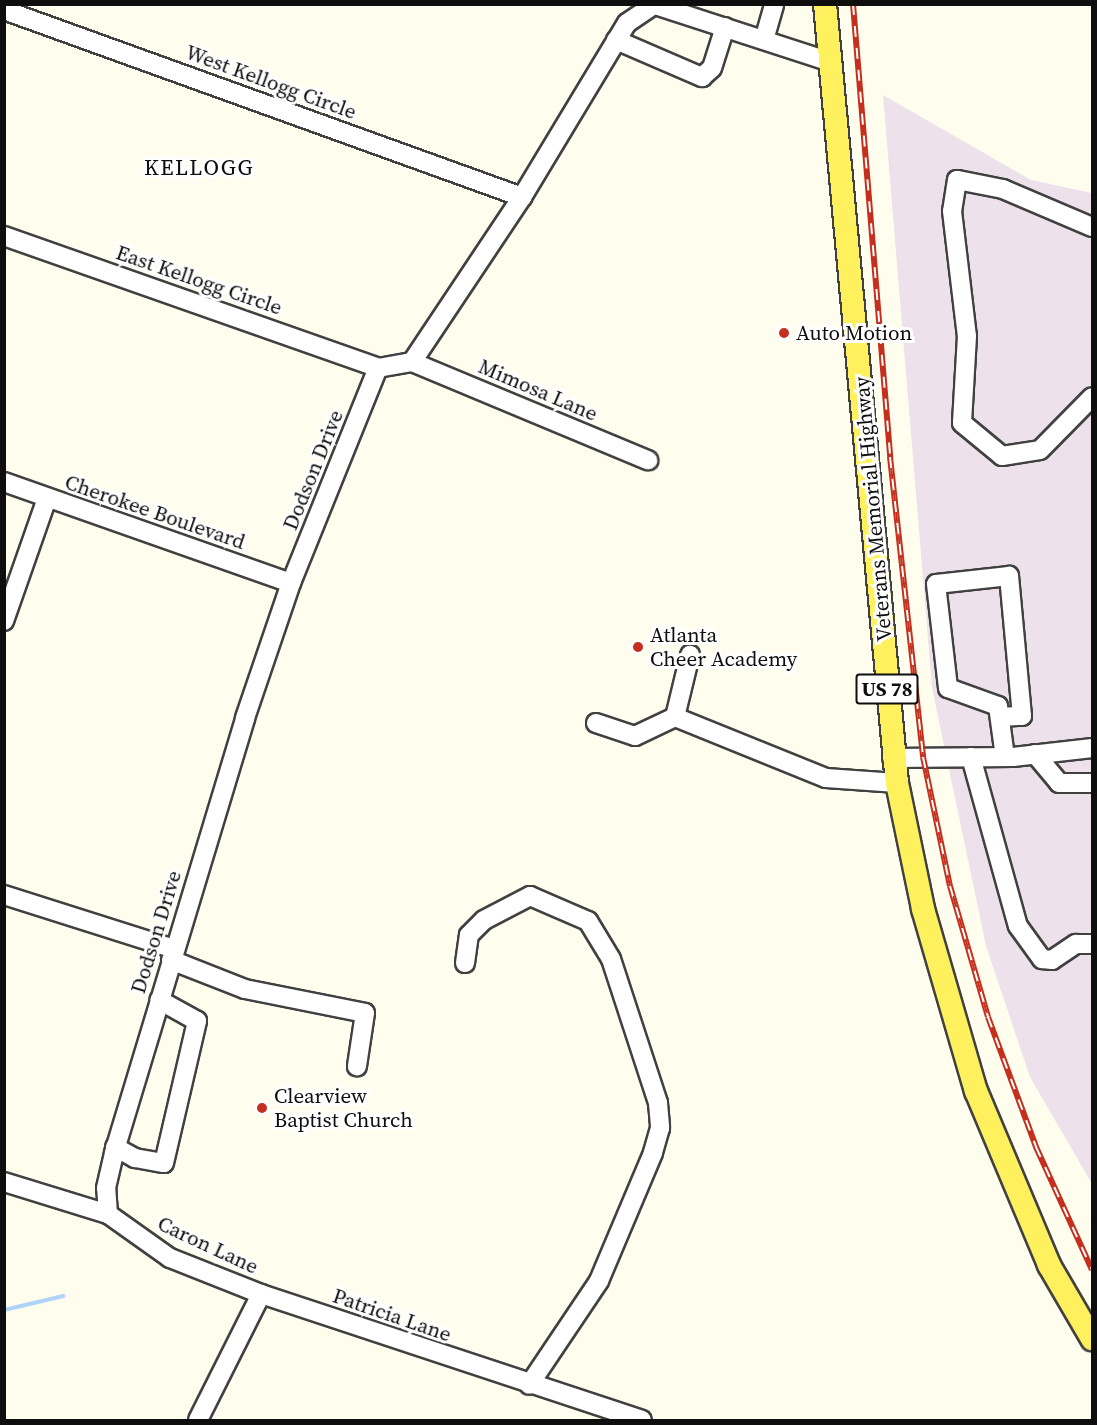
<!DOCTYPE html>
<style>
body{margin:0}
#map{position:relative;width:1097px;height:1425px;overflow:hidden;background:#fffeee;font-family:"Source Serif 4",serif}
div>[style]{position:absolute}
.industrial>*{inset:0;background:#ede1ec}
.stream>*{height:4px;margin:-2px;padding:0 2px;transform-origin:2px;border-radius:2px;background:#b0d3f9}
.roads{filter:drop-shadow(2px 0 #414141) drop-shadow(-2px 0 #414141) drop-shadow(0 2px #414141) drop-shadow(0 -2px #414141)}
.minor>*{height:18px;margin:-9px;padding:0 9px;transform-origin:9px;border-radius:9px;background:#fff}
.major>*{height:22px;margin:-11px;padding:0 11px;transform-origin:11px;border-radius:11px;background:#fff05e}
.rail>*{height:6px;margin-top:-3px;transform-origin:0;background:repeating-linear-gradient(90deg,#fff 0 11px,#c52f1e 0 22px);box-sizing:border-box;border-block:2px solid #c52f1e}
.dots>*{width:16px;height:16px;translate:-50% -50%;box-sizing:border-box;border:3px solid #fff;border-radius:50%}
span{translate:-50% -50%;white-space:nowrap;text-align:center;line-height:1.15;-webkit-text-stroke:6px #fff;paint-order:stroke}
.shield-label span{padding:2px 4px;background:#fff;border:2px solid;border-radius:4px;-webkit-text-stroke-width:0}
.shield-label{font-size:20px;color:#0e0e0e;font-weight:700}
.street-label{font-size:21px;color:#0e0e0e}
.poi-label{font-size:21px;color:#0e0e0e}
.left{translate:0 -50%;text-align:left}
.neighbourhood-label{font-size:22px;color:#0e0e0e;letter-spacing:1.5px}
.frame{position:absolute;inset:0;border:6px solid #0e0e0e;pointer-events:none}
</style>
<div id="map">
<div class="industrial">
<i style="clip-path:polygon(883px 95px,1031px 180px,1092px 193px,1092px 1184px,1030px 1077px,986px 946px,932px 688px)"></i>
</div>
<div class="stream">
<i style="left:4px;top:1310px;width:61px;rotate:-13.3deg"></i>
</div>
<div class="roads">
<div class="minor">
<i style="left:652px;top:4px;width:187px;rotate:18deg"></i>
<i style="left:4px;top:10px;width:551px;rotate:19.85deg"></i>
<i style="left:616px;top:40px;width:94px;rotate:23.3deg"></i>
<i style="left:702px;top:77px;width:13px;rotate:-42deg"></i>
<i style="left:712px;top:68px;width:43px;rotate:-72.4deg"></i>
<i style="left:764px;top:40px;width:37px;rotate:-74deg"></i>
<i style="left:1092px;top:227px;width:97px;rotate:-156.9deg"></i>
<i style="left:1003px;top:189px;width:47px;rotate:-168.9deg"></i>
<i style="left:957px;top:180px;width:31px;rotate:99deg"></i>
<i style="left:952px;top:211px;width:126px;rotate:83.2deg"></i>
<i style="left:967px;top:336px;width:87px;rotate:93.3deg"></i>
<i style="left:962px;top:423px;width:52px;rotate:39.5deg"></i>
<i style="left:1002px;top:456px;width:38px;rotate:-9deg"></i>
<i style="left:1040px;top:450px;width:74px;rotate:-45.5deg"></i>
<i style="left:4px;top:236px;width:397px;rotate:19.4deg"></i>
<i style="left:412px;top:362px;width:256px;rotate:22.6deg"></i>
<i style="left:4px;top:482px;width:304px;rotate:19.4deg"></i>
<i style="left:4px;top:621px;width:130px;rotate:-70.7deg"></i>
<i style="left:675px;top:717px;width:64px;rotate:-76.4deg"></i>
<i style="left:1000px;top:717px;width:22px;rotate:-3deg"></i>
<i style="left:1022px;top:716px;width:141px;rotate:-95.3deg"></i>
<i style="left:1009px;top:576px;width:73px;rotate:173.7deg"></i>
<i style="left:936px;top:584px;width:105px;rotate:83.4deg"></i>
<i style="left:948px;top:688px;width:53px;rotate:19.8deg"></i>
<i style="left:998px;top:706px;width:51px;rotate:82.2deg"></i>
<i style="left:596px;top:723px;width:41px;rotate:18.4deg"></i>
<i style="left:635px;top:736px;width:44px;rotate:-25.4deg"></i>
<i style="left:675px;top:717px;width:163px;rotate:22deg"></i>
<i style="left:826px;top:778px;width:71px;rotate:4deg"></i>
<i style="left:1035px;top:754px;width:38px;rotate:50deg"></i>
<i style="left:1059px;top:783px;width:33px"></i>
<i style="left:971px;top:757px;width:175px;rotate:74.5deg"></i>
<i style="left:1018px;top:926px;width:41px;rotate:54deg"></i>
<i style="left:1042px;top:959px;width:10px;rotate:6deg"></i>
<i style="left:1052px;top:960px;width:29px;rotate:-34deg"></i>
<i style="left:1076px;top:944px;width:16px"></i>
<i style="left:892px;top:758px;width:121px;rotate:-0.5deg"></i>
<i style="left:1013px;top:757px;width:80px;rotate:-6.5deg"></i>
<i style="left:4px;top:895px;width:178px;rotate:17.6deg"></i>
<i style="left:171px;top:960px;width:79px;rotate:21.4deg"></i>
<i style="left:245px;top:989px;width:122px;rotate:11.3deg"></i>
<i style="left:365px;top:1013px;width:54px;rotate:98.6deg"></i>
<i style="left:465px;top:963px;width:28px;rotate:-82deg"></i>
<i style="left:469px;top:935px;width:21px;rotate:-45deg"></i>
<i style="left:484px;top:920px;width:52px;rotate:-27.6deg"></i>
<i style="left:530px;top:896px;width:63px;rotate:23.3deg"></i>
<i style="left:588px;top:921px;width:44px;rotate:58.8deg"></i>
<i style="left:611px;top:959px;width:151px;rotate:71.9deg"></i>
<i style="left:658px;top:1103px;width:25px;rotate:85deg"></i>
<i style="left:660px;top:1128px;width:26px;rotate:106deg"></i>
<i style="left:653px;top:1153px;width:139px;rotate:112.9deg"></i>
<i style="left:599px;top:1281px;width:125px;rotate:123.9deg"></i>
<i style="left:115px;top:1147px;width:23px;rotate:29deg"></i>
<i style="left:135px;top:1158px;width:29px;rotate:10deg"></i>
<i style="left:164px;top:1163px;width:146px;rotate:-76.9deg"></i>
<i style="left:197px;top:1021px;width:43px;rotate:-151.1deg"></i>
<i style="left:4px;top:1182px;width:109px;rotate:17.1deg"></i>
<i style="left:108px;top:1214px;width:76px;rotate:35.4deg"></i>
<i style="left:170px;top:1258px;width:98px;rotate:21.6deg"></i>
<i style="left:261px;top:1294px;width:401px;rotate:18.3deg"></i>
<i style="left:108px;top:1214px;width:26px;rotate:-94deg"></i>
<i style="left:106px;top:1188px;width:36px;rotate:-77deg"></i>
<i style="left:114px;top:1153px;width:454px;rotate:-73.2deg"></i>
<i style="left:245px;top:718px;width:143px;rotate:-71.2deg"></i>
<i style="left:291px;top:583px;width:232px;rotate:-68deg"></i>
<i style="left:378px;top:368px;width:35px;rotate:-10deg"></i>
<i style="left:412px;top:362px;width:198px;rotate:-56.3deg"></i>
<i style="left:522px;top:197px;width:203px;rotate:-58.9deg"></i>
<i style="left:627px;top:23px;width:32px;rotate:-34deg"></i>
<i style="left:198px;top:1420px;width:141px;rotate:-63.4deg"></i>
</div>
<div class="major">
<i style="left:825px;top:4px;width:782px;rotate:84.72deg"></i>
<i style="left:897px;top:783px;width:129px;rotate:78.3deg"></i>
<i style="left:923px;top:909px;width:190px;rotate:73.8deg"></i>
<i style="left:976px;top:1091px;width:189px;rotate:67.2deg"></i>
<i style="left:1049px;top:1265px;width:86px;rotate:59.8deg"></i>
</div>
</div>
<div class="rail">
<i style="left:853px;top:4px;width:455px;rotate:85.3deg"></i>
<i style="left:890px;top:457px;width:302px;rotate:83.7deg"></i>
<i style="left:923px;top:757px;width:132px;rotate:78.2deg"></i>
<i style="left:950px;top:886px;width:136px;rotate:73.8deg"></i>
<i style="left:988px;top:1017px;width:139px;rotate:69.7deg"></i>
<i style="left:1036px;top:1147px;width:135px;rotate:65.5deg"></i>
</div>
<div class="dots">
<i style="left:784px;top:333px;background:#c52f1e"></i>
<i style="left:638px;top:647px;background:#c52f1e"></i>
<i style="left:262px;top:1108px;background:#c52f1e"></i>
</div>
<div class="shield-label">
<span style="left:887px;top:689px">US 78</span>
</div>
<div class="street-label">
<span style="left:271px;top:82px;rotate:20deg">West Kellogg Circle</span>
<span style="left:199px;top:280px;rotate:19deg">East Kellogg Circle</span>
<span style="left:538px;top:390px;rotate:23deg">Mimosa Lane</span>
<span style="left:313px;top:470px;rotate:-68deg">Dodson Drive</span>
<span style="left:873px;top:509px;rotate:-95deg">Veterans Memorial Highway</span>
<span style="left:155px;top:512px;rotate:19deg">Cherokee Boulevard</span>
<span style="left:156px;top:932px;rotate:-73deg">Dodson Drive</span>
<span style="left:208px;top:1245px;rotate:25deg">Caron Lane</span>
<span style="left:392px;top:1315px;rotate:19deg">Patricia Lane</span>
</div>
<div class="poi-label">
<span class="left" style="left:796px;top:333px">Auto Motion</span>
<span class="left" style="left:650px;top:647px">Atlanta<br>Cheer Academy</span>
<span class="left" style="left:274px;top:1108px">Clearview<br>Baptist Church</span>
</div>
<div class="neighbourhood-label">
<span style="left:199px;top:168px">KELLOGG</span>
</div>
<div class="frame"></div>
</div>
